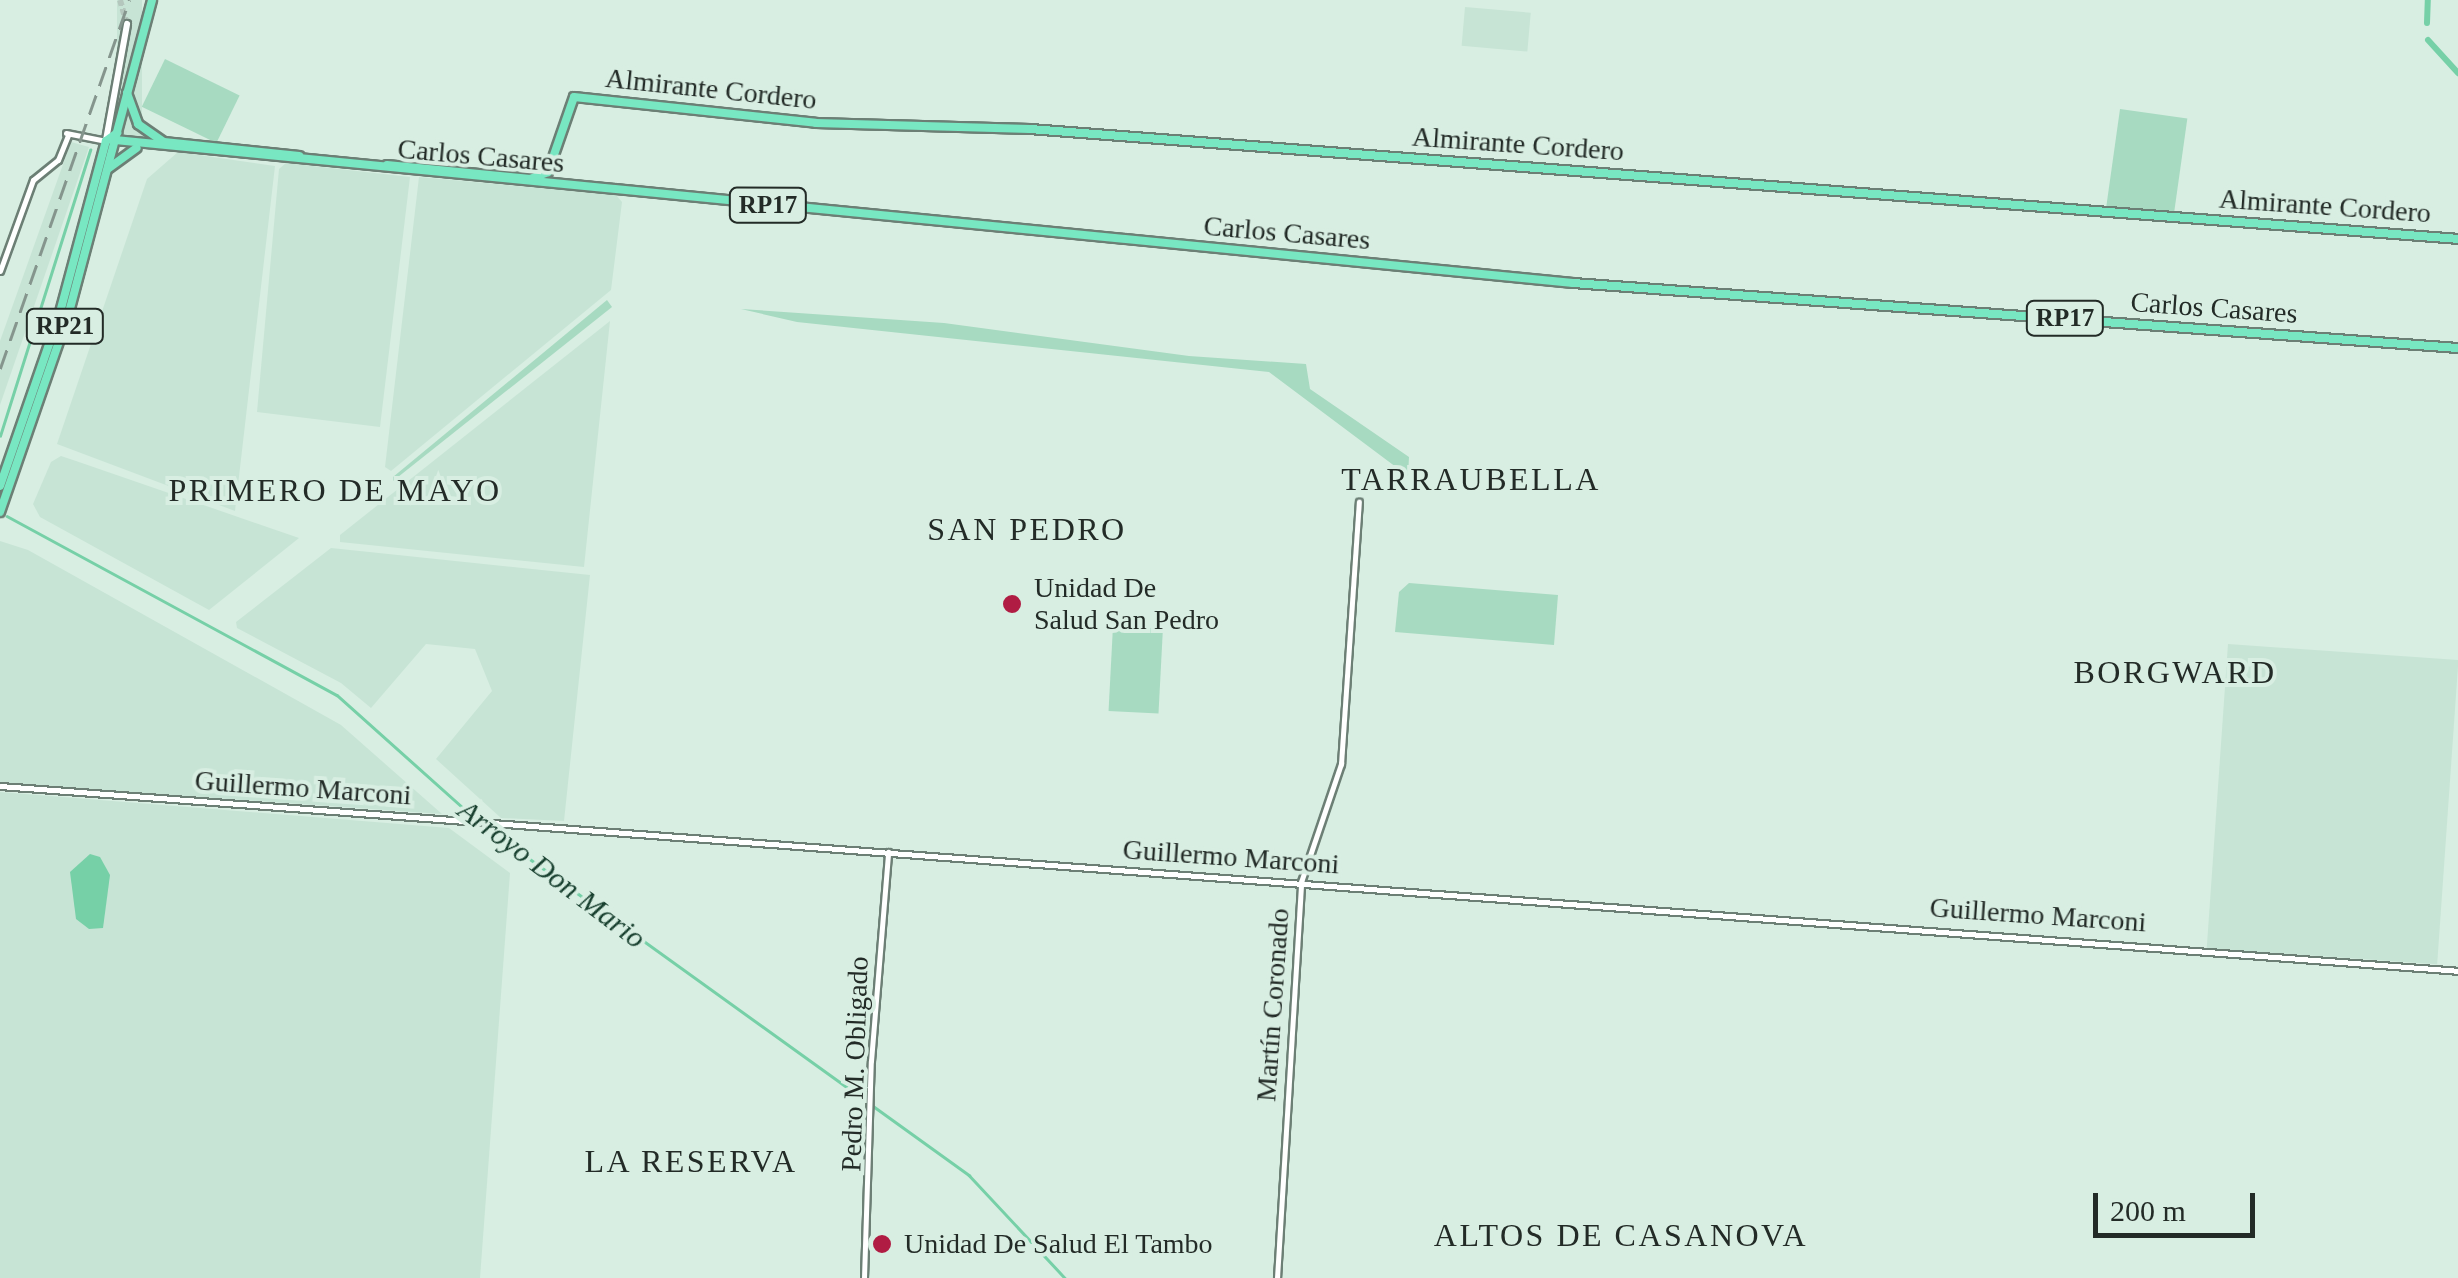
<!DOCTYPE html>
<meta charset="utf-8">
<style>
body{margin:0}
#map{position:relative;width:2458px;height:1278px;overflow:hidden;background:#d8eee2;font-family:"Times New Roman",serif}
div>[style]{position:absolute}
.built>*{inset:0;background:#c7e4d5;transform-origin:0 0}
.green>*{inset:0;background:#a7dac1;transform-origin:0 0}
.water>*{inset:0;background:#76d0a7}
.stream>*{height:2.5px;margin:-1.25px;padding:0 1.25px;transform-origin:1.25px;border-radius:1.25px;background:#76d0a7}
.canal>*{height:6px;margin:-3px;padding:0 3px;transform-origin:3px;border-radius:3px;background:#76d0a7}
.secondary-tunnel>*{height:6px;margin-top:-3px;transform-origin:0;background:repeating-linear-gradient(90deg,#b4c7bd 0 6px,transparent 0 9px)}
.roads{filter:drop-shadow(2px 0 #6c7f75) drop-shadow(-2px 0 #6c7f75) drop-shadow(0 2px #6c7f75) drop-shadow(0 -2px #6c7f75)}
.tertiary>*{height:5px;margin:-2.5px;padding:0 2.5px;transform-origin:2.5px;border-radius:2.5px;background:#fff}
.secondary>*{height:6px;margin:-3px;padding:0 3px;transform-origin:3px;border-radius:3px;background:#fff}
.primary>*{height:8px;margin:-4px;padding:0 4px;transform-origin:4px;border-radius:4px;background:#78e7c2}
.rail>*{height:2.5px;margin-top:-1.25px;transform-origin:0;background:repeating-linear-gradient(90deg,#85958d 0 20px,transparent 0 30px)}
.dots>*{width:28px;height:28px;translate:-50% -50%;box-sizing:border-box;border:5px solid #d8eee2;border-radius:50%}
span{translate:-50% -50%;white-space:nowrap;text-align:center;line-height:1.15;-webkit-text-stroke:8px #d8eee2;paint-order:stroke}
.shield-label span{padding:2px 8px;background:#d8eee2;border:2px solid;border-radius:8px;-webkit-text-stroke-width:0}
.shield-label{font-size:25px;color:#232b27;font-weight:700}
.street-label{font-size:28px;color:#232b27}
.poi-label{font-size:28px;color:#232b27}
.left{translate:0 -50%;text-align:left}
.water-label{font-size:30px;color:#18402f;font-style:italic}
.quarter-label{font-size:32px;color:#232b27;letter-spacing:2.5px}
.scale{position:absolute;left:2093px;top:1193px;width:162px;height:45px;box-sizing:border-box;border:5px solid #232b27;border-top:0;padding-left:12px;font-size:30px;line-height:35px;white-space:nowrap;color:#232b27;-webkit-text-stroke:8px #d8eee2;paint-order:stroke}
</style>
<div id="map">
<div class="built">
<i style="left:117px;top:0;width:25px;height:136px"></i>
<i style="left:1465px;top:7px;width:66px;height:39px;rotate:5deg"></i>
<i style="clip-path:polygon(71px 142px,89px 147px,0 405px,0 341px)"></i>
<i style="clip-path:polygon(178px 152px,275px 166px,235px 511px,57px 444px,147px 179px)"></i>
<i style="clip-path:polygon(286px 163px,410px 177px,380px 427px,257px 412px,279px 169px)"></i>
<i style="clip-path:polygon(419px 177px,616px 195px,622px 202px,611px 290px,391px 471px,385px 467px)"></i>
<i style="clip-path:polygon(610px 321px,584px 567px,340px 542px,340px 535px)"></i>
<i style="clip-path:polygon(61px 456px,76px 461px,299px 538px,209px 610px,40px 517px,33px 504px,51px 462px)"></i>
<i style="clip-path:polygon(0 541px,28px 550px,341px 725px,442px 814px,0 783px)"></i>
<i style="clip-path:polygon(331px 548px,590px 575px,564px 821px,501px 818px,436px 759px,492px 691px,475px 649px,426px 644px,371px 708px,341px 683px,237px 628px,236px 622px)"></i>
<i style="left:2228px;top:644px;width:231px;height:305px;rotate:4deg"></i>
<i style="clip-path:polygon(0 792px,449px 828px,510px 873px,480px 1278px,0 1278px)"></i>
</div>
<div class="green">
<i style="left:165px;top:59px;width:83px;height:53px;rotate:26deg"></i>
<i style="left:2120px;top:109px;width:68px;height:98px;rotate:8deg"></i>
<i style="clip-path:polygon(607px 300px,612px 307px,393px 481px,393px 477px)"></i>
<i style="clip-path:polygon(741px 309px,944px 323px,1189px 356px,1306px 364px,1310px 389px,1409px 457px,1408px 476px,1269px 372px,797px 322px)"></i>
<i style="clip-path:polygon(1409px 583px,1558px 595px,1554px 645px,1395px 632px,1399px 592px)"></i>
<i style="left:1113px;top:626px;width:50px;height:85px;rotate:3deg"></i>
</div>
<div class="water">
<i style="clip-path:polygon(90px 854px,100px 857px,110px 875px,103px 928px,89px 929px,76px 919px,70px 872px)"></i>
</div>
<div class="stream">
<i style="left:0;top:436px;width:300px;rotate:-72.5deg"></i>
<i style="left:7px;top:516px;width:375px;rotate:28.5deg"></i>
<i style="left:337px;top:695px;width:189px;rotate:41.8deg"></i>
<i style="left:484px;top:826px;width:598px;rotate:35.74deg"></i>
<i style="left:969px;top:1175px;width:141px;rotate:47deg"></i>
</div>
<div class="canal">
<i style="left:2427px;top:23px;width:23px;rotate:-88deg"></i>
<i style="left:2428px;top:40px;width:45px;rotate:47.7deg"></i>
</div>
<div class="secondary-tunnel">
<i style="left:120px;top:0;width:25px;rotate:74deg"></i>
</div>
<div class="roads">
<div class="tertiary">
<i style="left:66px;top:133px;width:41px;rotate:11.3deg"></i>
<i style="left:0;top:271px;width:97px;rotate:-70.1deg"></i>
<i style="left:33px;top:180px;width:32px;rotate:-39deg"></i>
<i style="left:58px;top:160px;width:27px;rotate:-68deg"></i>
<i style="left:0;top:786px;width:2465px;rotate:4.3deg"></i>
<i style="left:864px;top:1278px;width:217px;rotate:-88.2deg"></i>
<i style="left:871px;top:1061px;width:210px;rotate:-85.3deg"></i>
<i style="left:1277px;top:1278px;width:397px;rotate:-86.5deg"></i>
<i style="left:1301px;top:882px;width:125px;rotate:-71.3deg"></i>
<i style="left:1341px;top:764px;width:263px;rotate:-86.1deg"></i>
</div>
<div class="secondary">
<i style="left:106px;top:140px;width:118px;rotate:-79.7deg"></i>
</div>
<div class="primary">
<i style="left:127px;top:93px;width:33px;rotate:70deg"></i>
<i style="left:138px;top:124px;width:32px;rotate:35deg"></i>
<i style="left:115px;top:140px;width:1465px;rotate:5.6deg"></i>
<i style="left:1573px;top:283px;width:887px;rotate:4.2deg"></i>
<i style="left:164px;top:142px;width:136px;rotate:5.9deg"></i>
<i style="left:387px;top:165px;width:144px;rotate:5.6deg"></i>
<i style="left:530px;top:179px;width:19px;rotate:-21deg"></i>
<i style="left:109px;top:168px;width:34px;rotate:-36deg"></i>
<i style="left:548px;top:172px;width:79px;rotate:-70.9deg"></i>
<i style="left:574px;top:97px;width:243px;rotate:6.1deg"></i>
<i style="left:816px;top:123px;width:214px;rotate:1.6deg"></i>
<i style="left:1030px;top:129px;width:1432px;rotate:4.4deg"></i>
<i style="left:0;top:486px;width:180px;rotate:-70.9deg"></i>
<i style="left:59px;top:316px;width:181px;rotate:-75deg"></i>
<i style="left:106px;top:141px;width:14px;rotate:-36deg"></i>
<i style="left:0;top:512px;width:207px;rotate:-70.9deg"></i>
<i style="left:68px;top:316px;width:327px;rotate:-75.1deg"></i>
</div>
</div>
<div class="rail">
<i style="left:0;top:369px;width:391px;rotate:-70.7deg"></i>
</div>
<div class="dots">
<i style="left:1012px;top:604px;background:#b01c43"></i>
<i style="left:882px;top:1244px;background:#b01c43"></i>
</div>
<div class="shield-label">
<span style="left:768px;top:205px">RP17</span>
<span style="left:2065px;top:318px">RP17</span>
<span style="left:65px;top:326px">RP21</span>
</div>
<div class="street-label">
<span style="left:711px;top:89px;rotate:6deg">Almirante Cordero</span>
<span style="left:1518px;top:144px;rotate:4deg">Almirante Cordero</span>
<span style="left:481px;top:156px;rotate:5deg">Carlos Casares</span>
<span style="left:2325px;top:206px;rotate:4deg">Almirante Cordero</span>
<span style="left:1287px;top:233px;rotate:5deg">Carlos Casares</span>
<span style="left:2214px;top:308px;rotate:4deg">Carlos Casares</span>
<span style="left:303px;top:788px;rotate:4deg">Guillermo Marconi</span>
<span style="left:1231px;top:857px;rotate:4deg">Guillermo Marconi</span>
<span style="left:2038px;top:915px;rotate:4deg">Guillermo Marconi</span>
<span style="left:1273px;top:1005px;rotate:-86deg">Martín Coronado</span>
<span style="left:855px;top:1064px;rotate:-88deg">Pedro M. Obligado</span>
</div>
<div class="poi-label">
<span class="left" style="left:1034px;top:604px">Unidad De<br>Salud San Pedro</span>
<span class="left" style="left:904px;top:1244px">Unidad De Salud El Tambo</span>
</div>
<div class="water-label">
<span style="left:552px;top:874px;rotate:37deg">Arroyo Don Mario</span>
</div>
<div class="quarter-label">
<span style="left:1471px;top:479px">TARRAUBELLA</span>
<span style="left:335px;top:490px">PRIMERO DE MAYO</span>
<span style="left:1027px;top:529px">SAN PEDRO</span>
<span style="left:2175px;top:672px">BORGWARD</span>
<span style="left:691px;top:1161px">LA RESERVA</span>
<span style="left:1621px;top:1235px">ALTOS DE CASANOVA</span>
</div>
<div class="scale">200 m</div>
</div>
